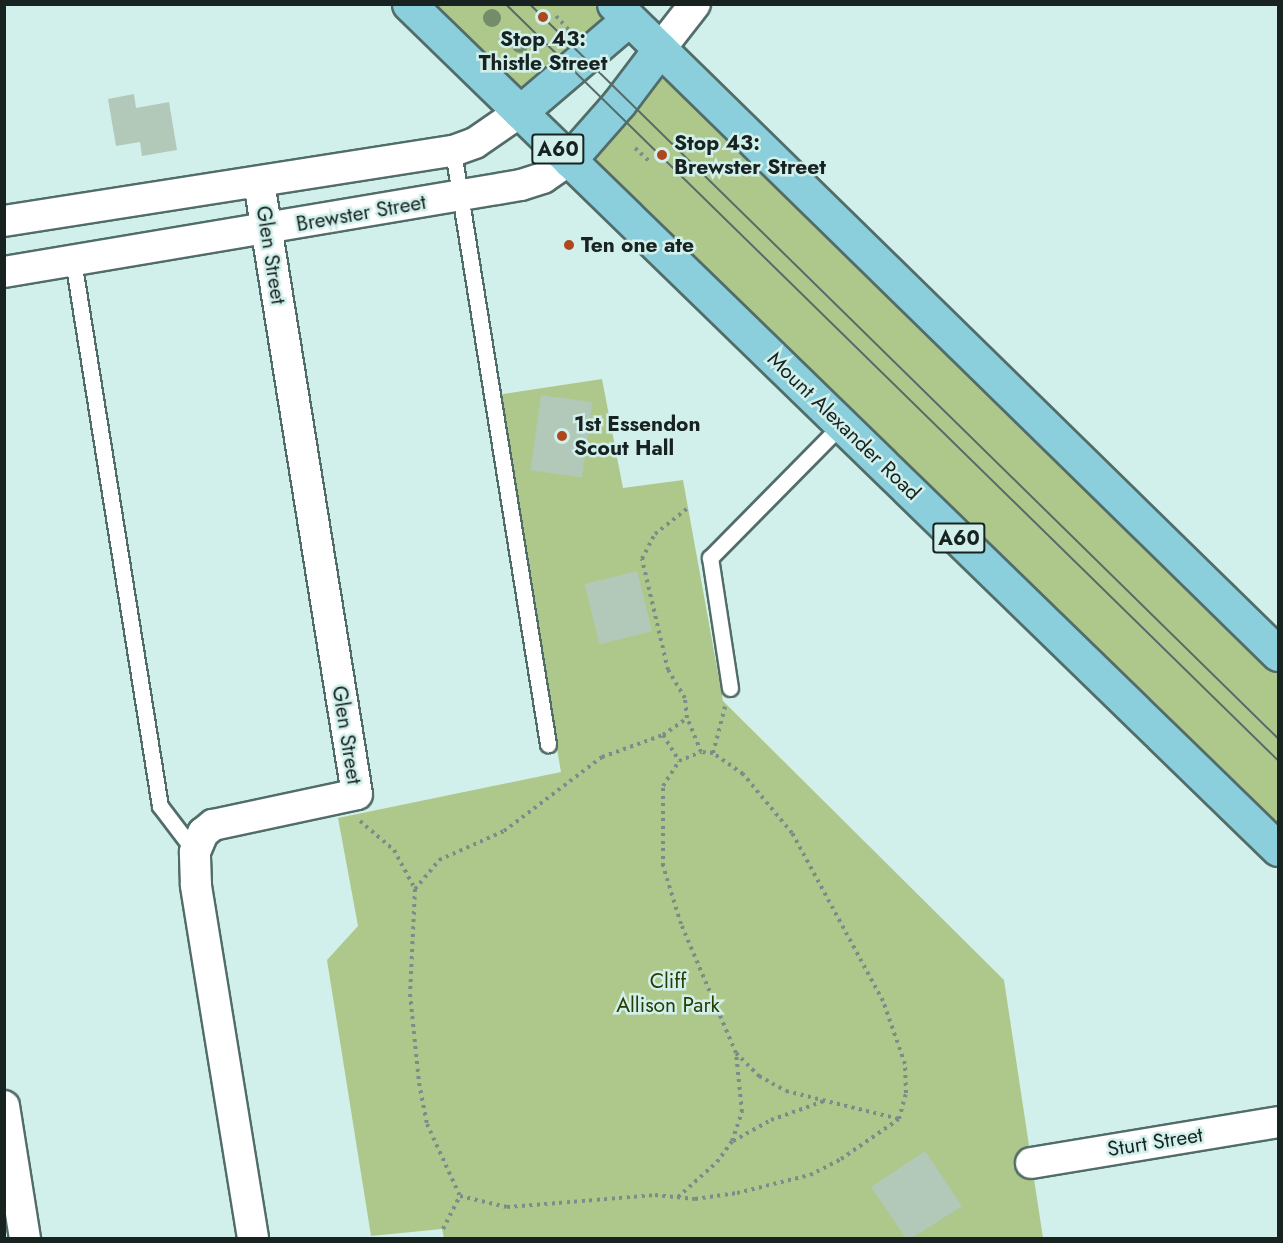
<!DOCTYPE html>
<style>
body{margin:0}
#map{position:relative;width:1283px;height:1243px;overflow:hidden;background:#d2f0eb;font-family:Jost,sans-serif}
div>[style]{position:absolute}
.green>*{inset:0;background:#aec88c}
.building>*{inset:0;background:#b2c8b9;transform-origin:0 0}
.path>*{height:4px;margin-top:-2px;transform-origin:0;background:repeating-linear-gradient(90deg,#798e8a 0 3px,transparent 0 7.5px)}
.roads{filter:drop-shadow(2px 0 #526d69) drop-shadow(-2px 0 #526d69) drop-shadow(0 2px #526d69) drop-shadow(0 -2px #526d69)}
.lane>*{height:15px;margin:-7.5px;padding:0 7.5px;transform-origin:7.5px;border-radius:7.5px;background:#fff}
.street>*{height:30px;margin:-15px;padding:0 15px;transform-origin:15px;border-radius:15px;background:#fff}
.primary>*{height:33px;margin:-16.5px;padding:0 16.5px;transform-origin:16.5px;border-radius:16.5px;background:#8bcfdc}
.tram>*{height:1.5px;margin:-0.75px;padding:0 0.75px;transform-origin:0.75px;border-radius:0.75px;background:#586a67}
.trees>*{width:18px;height:18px;margin:-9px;border-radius:50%;background:#748c6a}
.dots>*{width:16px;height:16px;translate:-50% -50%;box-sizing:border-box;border:3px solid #d2f0eb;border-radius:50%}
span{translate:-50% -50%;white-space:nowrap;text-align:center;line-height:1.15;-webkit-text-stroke:5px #d2f0eb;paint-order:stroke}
.shield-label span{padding:2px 4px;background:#d2f0eb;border:2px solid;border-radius:4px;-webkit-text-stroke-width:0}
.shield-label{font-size:20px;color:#182321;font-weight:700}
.poi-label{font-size:21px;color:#182321;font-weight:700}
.left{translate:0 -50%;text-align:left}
.street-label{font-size:21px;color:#182321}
.park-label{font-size:21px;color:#283b00}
.frame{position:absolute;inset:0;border:6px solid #182321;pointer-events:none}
</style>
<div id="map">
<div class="green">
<i style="clip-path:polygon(434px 5px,594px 5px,606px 16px,520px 88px)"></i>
<i style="clip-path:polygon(662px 70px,1278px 674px,1278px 823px,592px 157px)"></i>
<i style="clip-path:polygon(602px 379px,623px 488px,683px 480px,723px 701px,1004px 980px,1043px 1238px,444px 1238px,442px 1229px,371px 1236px,327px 960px,358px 926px,338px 818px,561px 772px,496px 395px)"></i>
</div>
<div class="building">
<i style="clip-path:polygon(134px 94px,136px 108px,169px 102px,177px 150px,142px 156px,140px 142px,116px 146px,108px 99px)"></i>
<i style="left:541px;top:395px;width:52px;height:76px;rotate:8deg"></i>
<i style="left:637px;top:571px;width:62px;height:54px;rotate:76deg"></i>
<i style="clip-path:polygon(925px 1151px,962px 1206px,912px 1238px,906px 1238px,871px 1187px)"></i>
</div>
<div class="path">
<i style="left:556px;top:16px;width:21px;rotate:47deg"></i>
<i style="left:635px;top:148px;width:21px;rotate:43deg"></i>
<i style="left:663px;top:735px;width:31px;rotate:58deg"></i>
<i style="left:679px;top:761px;width:24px;rotate:-22deg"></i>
<i style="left:713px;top:753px;width:48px;rotate:-75.4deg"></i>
<i style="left:360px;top:821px;width:45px;rotate:40.5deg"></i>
<i style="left:394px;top:850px;width:44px;rotate:61.7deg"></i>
<i style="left:415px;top:889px;width:105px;rotate:92.7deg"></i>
<i style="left:410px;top:994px;width:89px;rotate:84.2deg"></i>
<i style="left:419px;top:1083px;width:42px;rotate:79deg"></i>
<i style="left:427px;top:1124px;width:79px;rotate:65.4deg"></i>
<i style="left:460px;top:1196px;width:48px;rotate:13.2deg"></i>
<i style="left:507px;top:1207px;width:148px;rotate:-4.6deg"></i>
<i style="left:655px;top:1195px;width:40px;rotate:5.7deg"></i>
<i style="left:695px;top:1199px;width:42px;rotate:-8.1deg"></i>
<i style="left:737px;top:1193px;width:75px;rotate:-13.9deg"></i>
<i style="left:810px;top:1175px;width:35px;rotate:-27deg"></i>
<i style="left:841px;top:1159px;width:70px;rotate:-34.6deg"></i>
<i style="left:899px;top:1119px;width:27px;rotate:-75deg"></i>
<i style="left:906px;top:1093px;width:29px;rotate:-92deg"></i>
<i style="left:905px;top:1064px;width:67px;rotate:-109.2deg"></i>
<i style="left:883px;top:1001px;width:191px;rotate:-118.4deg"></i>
<i style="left:792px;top:833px;width:77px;rotate:-129.7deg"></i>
<i style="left:743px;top:774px;width:37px;rotate:-145deg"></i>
<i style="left:713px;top:753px;width:12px;rotate:-175deg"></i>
<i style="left:701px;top:752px;width:37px;rotate:-112deg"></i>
<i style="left:687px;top:718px;width:20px;rotate:-96deg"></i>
<i style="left:685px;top:698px;width:33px;rotate:-121deg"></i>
<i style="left:668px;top:670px;width:114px;rotate:-103.2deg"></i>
<i style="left:642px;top:559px;width:28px;rotate:-63deg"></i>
<i style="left:655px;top:534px;width:42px;rotate:-38.2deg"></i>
<i style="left:415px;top:889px;width:38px;rotate:-50deg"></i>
<i style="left:439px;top:860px;width:71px;rotate:-24deg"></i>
<i style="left:504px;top:831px;width:123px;rotate:-37.1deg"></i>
<i style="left:602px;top:757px;width:65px;rotate:-19.8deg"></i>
<i style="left:663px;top:735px;width:29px;rotate:-35deg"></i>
<i style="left:736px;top:1053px;width:33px;rotate:45deg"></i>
<i style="left:759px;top:1076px;width:31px;rotate:29deg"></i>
<i style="left:786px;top:1091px;width:116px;rotate:13.9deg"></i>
<i style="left:733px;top:1141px;width:43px;rotate:-28.9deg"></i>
<i style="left:771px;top:1120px;width:56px;rotate:-19.7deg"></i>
<i style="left:678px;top:1197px;width:52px;rotate:-41.9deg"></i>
<i style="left:717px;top:1162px;width:26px;rotate:-54deg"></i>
<i style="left:732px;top:1141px;width:31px;rotate:-71deg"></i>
<i style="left:742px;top:1112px;width:59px;rotate:-95.8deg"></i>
<i style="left:736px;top:1053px;width:140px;rotate:-113.1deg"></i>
<i style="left:681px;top:924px;width:61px;rotate:-107.2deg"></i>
<i style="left:663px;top:866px;width:80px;rotate:-90deg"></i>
<i style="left:663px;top:786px;width:30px;rotate:-57deg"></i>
<i style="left:443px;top:1229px;width:37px;rotate:-63deg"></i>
</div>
<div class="roads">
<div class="lane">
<i style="left:453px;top:151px;width:601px;rotate:80.9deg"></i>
<i style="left:73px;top:260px;width:553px;rotate:80.95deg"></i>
<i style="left:160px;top:806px;width:58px;rotate:52.7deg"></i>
<i style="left:730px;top:688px;width:132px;rotate:-98.7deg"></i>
<i style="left:710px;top:558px;width:188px;rotate:-45.4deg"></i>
</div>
<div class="street">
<i style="left:660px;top:49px;width:57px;rotate:-52.1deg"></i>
<i style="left:4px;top:221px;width:454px;rotate:-8.9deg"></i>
<i style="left:453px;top:151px;width:23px;rotate:-20deg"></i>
<i style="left:475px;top:143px;width:55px;rotate:-34.6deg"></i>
<i style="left:4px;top:272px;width:524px;rotate:-9.55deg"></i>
<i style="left:521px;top:185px;width:23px;rotate:-18deg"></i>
<i style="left:543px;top:178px;width:32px;rotate:-35deg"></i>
<i style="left:4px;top:1106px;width:134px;rotate:81deg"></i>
<i style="left:1031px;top:1163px;width:250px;rotate:-9.4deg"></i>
<i style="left:253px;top:1238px;width:358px;rotate:-99.2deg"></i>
<i style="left:196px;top:885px;width:33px;rotate:-92deg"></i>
<i style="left:195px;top:852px;width:21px;rotate:-67deg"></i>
<i style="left:203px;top:833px;width:13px;rotate:-39deg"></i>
<i style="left:213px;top:825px;width:147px;rotate:-12.1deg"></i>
<i style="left:357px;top:794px;width:620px;rotate:-99.1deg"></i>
</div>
<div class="primary">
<i style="left:409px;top:4px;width:1212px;rotate:44.2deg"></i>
<i style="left:614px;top:4px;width:929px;rotate:44.39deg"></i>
<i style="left:520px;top:112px;width:143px;rotate:-40.5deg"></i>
<i style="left:569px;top:160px;width:76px;rotate:-48.7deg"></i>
<i style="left:619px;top:103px;width:68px;rotate:-52.8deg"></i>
</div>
</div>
<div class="tram">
<i style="left:506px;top:4px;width:1081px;rotate:44.4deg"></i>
<i style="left:530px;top:4px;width:1048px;rotate:44.46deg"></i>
</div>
<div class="trees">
<i style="left:492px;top:18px"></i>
<i style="left:520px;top:44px"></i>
</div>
<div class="dots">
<i style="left:543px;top:17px;background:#ad471d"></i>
<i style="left:662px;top:155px;background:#ad471d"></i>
<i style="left:569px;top:245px;background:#ad471d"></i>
<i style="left:562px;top:436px;background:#ad471d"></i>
</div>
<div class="shield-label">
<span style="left:558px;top:149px">A60</span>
<span style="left:959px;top:538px">A60</span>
</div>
<div class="poi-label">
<span style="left:543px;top:51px">Stop 43:<br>Thistle Street</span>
<span class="left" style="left:674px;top:155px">Stop 43:<br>Brewster Street</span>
<span class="left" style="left:581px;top:245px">Ten one ate</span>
<span class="left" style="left:574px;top:436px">1st Essendon<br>Scout Hall</span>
</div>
<div class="street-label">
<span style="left:361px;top:213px;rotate:-10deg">Brewster Street</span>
<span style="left:271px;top:255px;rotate:81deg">Glen Street</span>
<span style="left:844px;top:426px;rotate:44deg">Mount Alexander Road</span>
<span style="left:347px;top:735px;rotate:81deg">Glen Street</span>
<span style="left:1155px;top:1142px;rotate:-9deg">Sturt Street</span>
</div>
<div class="park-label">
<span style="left:668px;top:993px">Cliff<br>Allison Park</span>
</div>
<div class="frame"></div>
</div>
